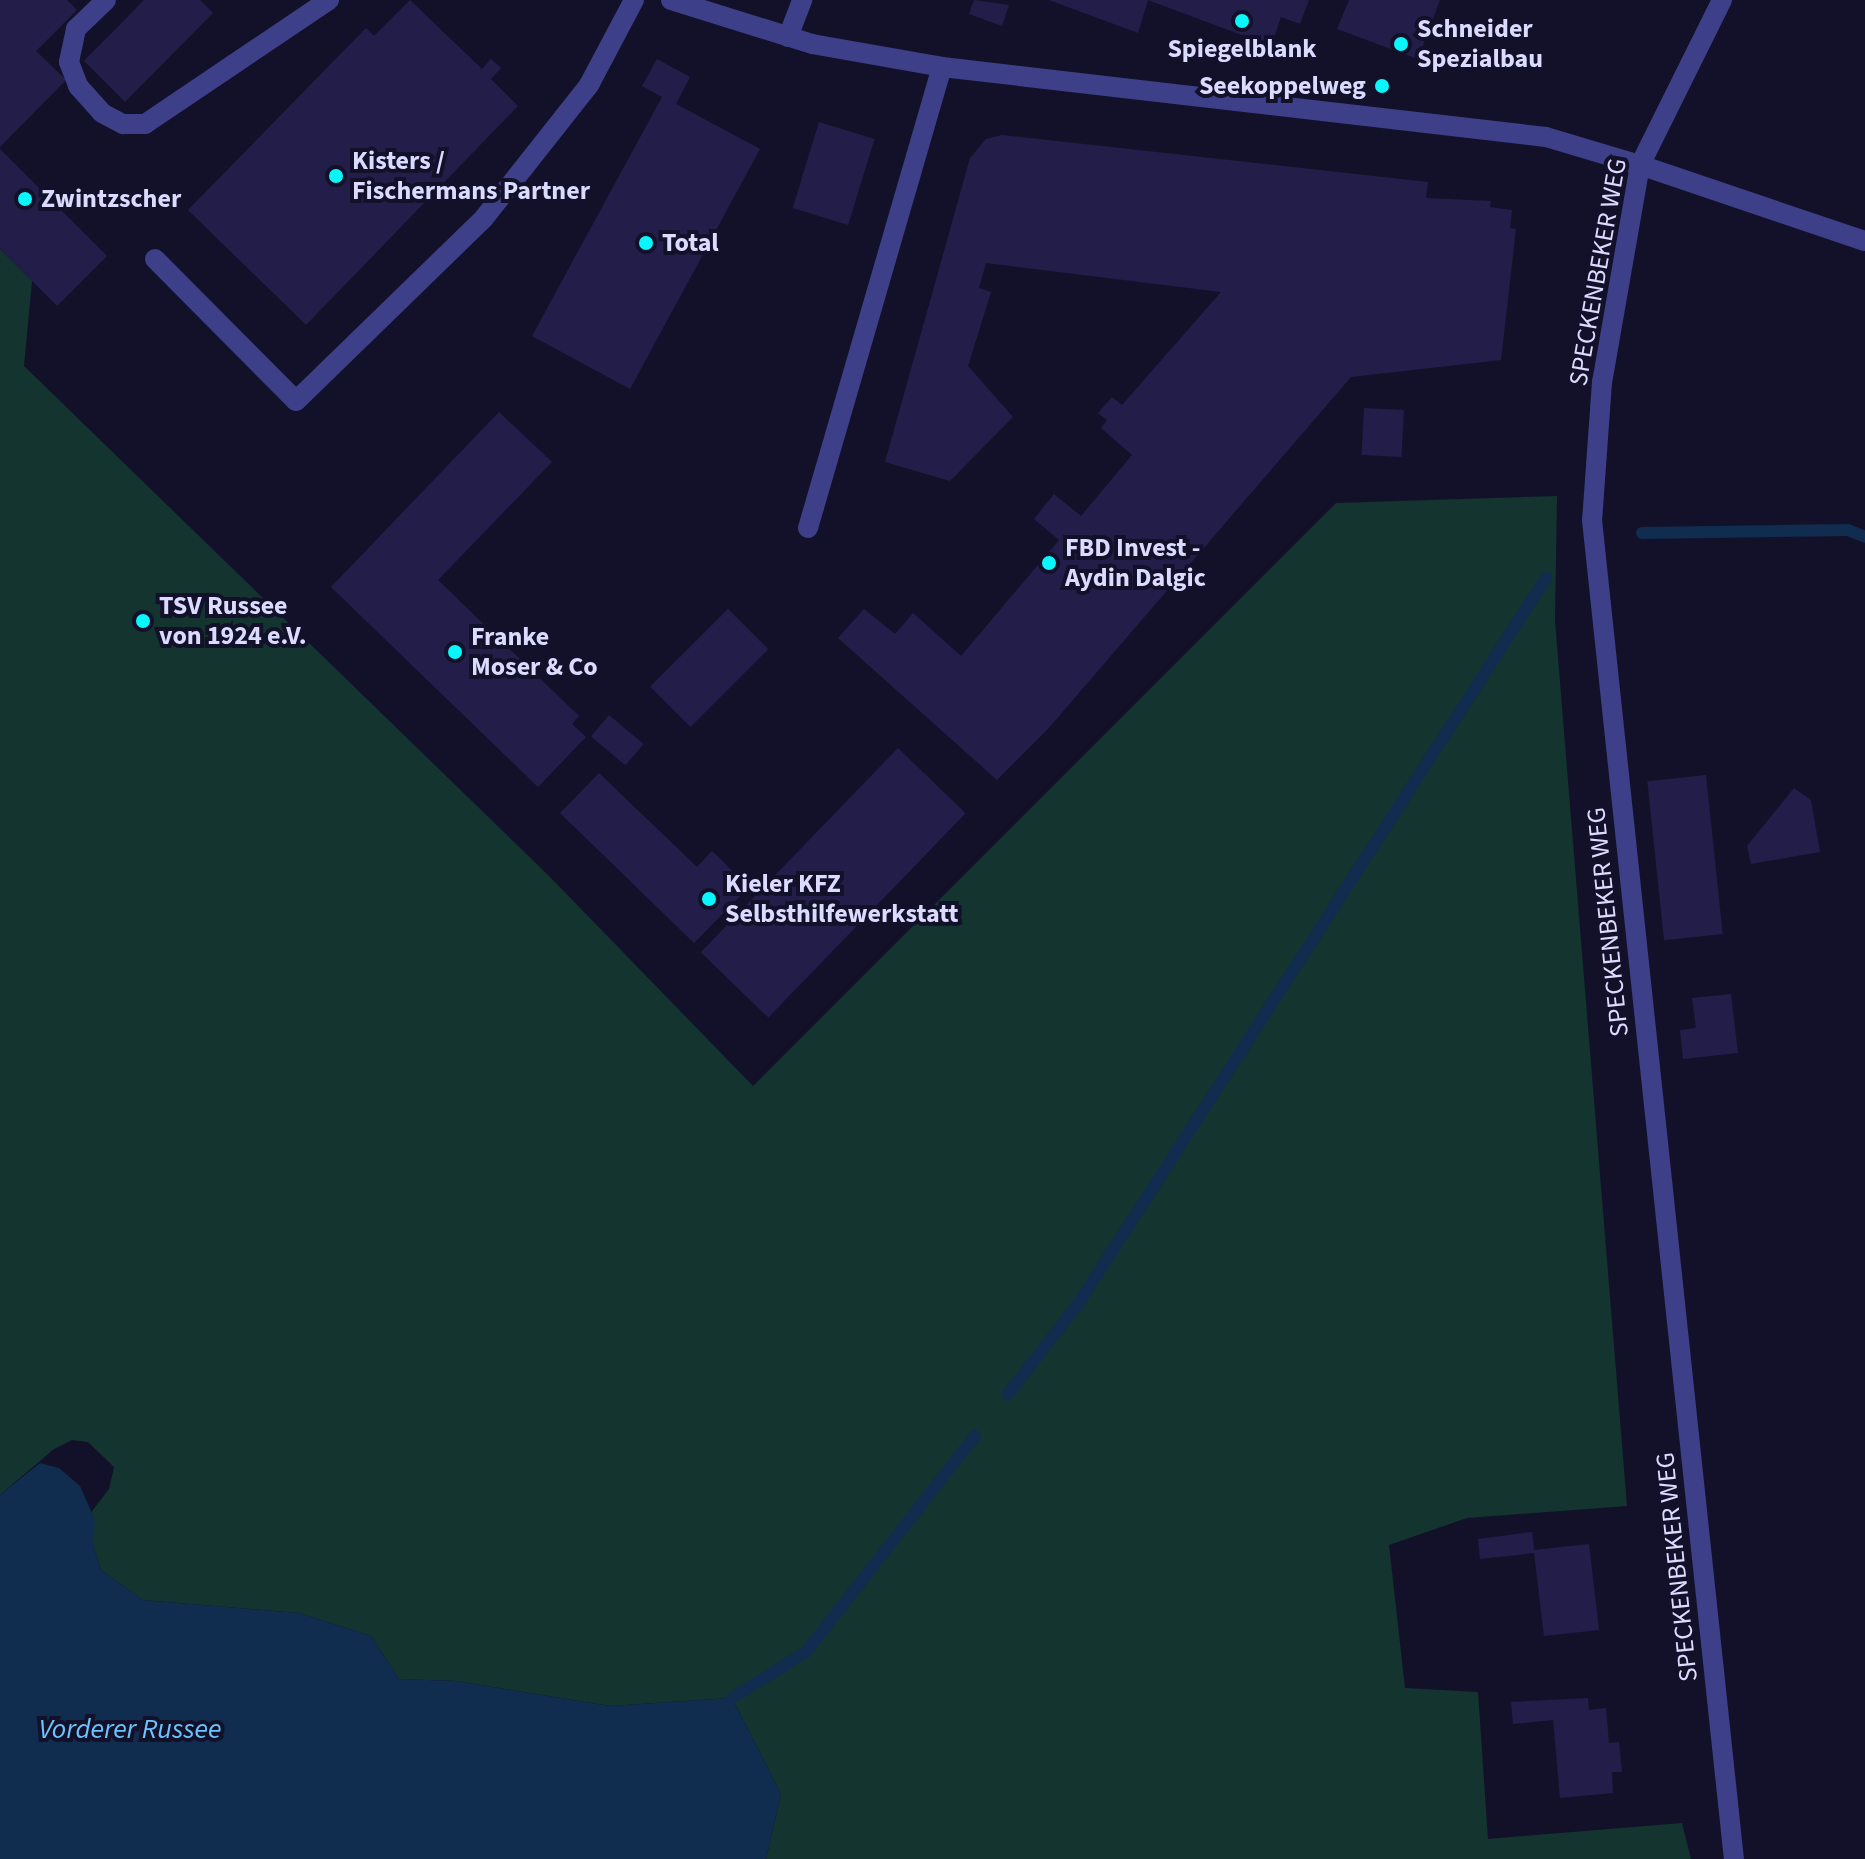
<!DOCTYPE html>
<style>
body{margin:0}
#map{position:relative;width:1865px;height:1859px;overflow:hidden;background:#13112a;font-family:"Source Sans 3",sans-serif}
div>[style]{position:absolute}
.green>*{inset:0;background:#143430}
.water>*{inset:0;background:#102c4f}
.stream>*{height:12px;margin:-6px;padding:0 6px;transform-origin:6px;border-radius:6px;background:#102c4f}
.building>*{inset:0;background:#231d4a;transform-origin:0 0}
.lane>*{height:20px;margin:-10px;padding:0 10px;transform-origin:10px;border-radius:10px;background:#3d4088}
.street>*{height:20px;margin:-10px;padding:0 10px;transform-origin:10px;border-radius:10px;background:#3d4088}
.dots>*{width:22px;height:22px;translate:-50% -50%;box-sizing:border-box;border:4px solid #13112a;border-radius:50%}
span{translate:-50% -50%;white-space:nowrap;text-align:center;line-height:1.15;-webkit-text-stroke:8px #13112a;paint-order:stroke}
.poi-label{font-size:26px;color:#dbdaff;font-weight:700}
.left{translate:0 -50%;text-align:left}
.right{translate:-100% -50%;text-align:right}
.street-label{font-size:26px;color:#dbdaff}
.water-label{font-size:28px;color:#6ac4fd;font-style:italic}
</style>
<div id="map">
<div class="green">
<i style="clip-path:polygon(0 249px,32px 281px,24px 366px,549px 876px,753px 1086px,1336px 503px,1557px 496px,1555px 621px,1627px 1506px,1467px 1518px,1389px 1545px,1405px 1688px,1478px 1692px,1488px 1839px,1682px 1823px,1691px 1859px,766px 1859px,781px 1794px,732px 1698px,610px 1706px,456px 1681px,399px 1679px,371px 1636px,299px 1613px,143px 1600px,101px 1570px,93px 1545px,92px 1511px,109px 1489px,114px 1467px,88px 1442px,72px 1440px,54px 1449px,0 1495px)"></i>
</div>
<div class="water">
<i style="clip-path:polygon(40px 1463px,59px 1468px,80px 1486px,95px 1520px,93px 1545px,101px 1570px,143px 1600px,299px 1613px,371px 1636px,399px 1679px,456px 1681px,610px 1706px,732px 1698px,781px 1794px,766px 1859px,0 1859px,0 1495px)"></i>
</div>
<div class="stream">
<i style="left:1642px;top:533px;width:206px;rotate:-0.8deg"></i>
<i style="left:1848px;top:530px;width:18px;rotate:22deg"></i>
<i style="left:1008px;top:1394px;width:114px;rotate:-52.1deg"></i>
<i style="left:1078px;top:1304px;width:864px;rotate:-57.19deg"></i>
<i style="left:732px;top:1698px;width:87px;rotate:-31.9deg"></i>
<i style="left:806px;top:1652px;width:274px;rotate:-52deg"></i>
</div>
<div class="building">
<i style="clip-path:polygon(0 0,67px 0,77px 10px,36px 51px,66px 80px,0 147px)"></i>
<i style="clip-path:polygon(144px 0,200px 0,213px 13px,125px 102px,84px 61px)"></i>
<i style="clip-path:polygon(410px 0,482px 69px,491px 59px,501px 68px,491px 79px,518px 106px,306px 325px,188px 210px,366px 28px,374px 36px)"></i>
<i style="clip-path:polygon(974px 0,1009px 5px,1002px 26px,969px 14px)"></i>
<i style="clip-path:polygon(1049px 0,1309px 0,1300px 24px,1281px 17px,1271px 46px,1148px 0,1138px 33px)"></i>
<i style="clip-path:polygon(1349px 0,1440px 0,1418px 59px,1337px 29px)"></i>
<i style="clip-path:polygon(657px 59px,690px 77px,676px 104px,760px 149px,630px 389px,532px 336px,662px 97px,642px 86px)"></i>
<i style="left:819px;top:122px;width:58px;height:90px;rotate:17deg"></i>
<i style="clip-path:polygon(1002px 135px,1428px 182px,1426px 198px,1491px 201px,1490px 207px,1512px 210px,1510px 228px,1516px 229px,1501px 360px,1351px 377px,1047px 730px,997px 780px,838px 638px,864px 609px,895px 634px,913px 613px,961px 656px,1059px 540px,1034px 519px,1054px 494px,1081px 516px,1132px 455px,1101px 428px,1107px 420px,1098px 413px,1112px 397px,1122px 405px,1221px 292px,986px 263px,979px 288px,991px 292px,968px 366px,1013px 417px,950px 481px,885px 462px,970px 158px,986px 139px)"></i>
<i style="clip-path:polygon(0 149px,107px 256px,57px 306px,0 249px)"></i>
<i style="left:1364px;top:408px;width:40px;height:47px;rotate:3deg"></i>
<i style="clip-path:polygon(499px 412px,552px 462px,438px 580px,579px 716px,572px 724px,586px 737px,538px 787px,331px 587px)"></i>
<i style="left:728px;top:609px;width:57px;height:110px;rotate:45deg"></i>
<i style="left:609px;top:715px;width:45px;height:28px;rotate:40deg"></i>
<i style="left:898px;top:748px;width:94px;height:284px;rotate:44deg"></i>
<i style="clip-path:polygon(599px 773px,697px 867px,712px 851px,749px 887px,694px 943px,560px 813px)"></i>
<i style="left:1706px;top:775px;width:160px;height:59px;rotate:84deg"></i>
<i style="clip-path:polygon(1794px 788px,1811px 800px,1820px 852px,1751px 864px,1747px 846px)"></i>
<i style="clip-path:polygon(1731px 994px,1738px 1053px,1683px 1059px,1680px 1030px,1696px 1028px,1692px 998px)"></i>
<i style="clip-path:polygon(1532px 1532px,1534px 1550px,1589px 1544px,1599px 1630px,1544px 1636px,1534px 1553px,1480px 1559px,1478px 1539px)"></i>
<i style="clip-path:polygon(1588px 1698px,1589px 1710px,1606px 1708px,1609px 1743px,1619px 1742px,1622px 1772px,1612px 1772px,1613px 1793px,1560px 1798px,1553px 1720px,1513px 1724px,1511px 1702px)"></i>
</div>
<div class="lane">
<i style="left:106px;top:0;width:42px;rotate:136deg"></i>
<i style="left:76px;top:29px;width:34px;rotate:102deg"></i>
<i style="left:69px;top:62px;width:26px;rotate:69deg"></i>
<i style="left:78px;top:86px;width:36px;rotate:48deg"></i>
<i style="left:102px;top:113px;width:24px;rotate:28deg"></i>
<i style="left:123px;top:124px;width:22px"></i>
<i style="left:145px;top:124px;width:222px;rotate:-34deg"></i>
<i style="left:788px;top:37px;width:40px;rotate:-69deg"></i>
<i style="left:1640px;top:165px;width:237px;rotate:18.7deg"></i>
<i style="left:155px;top:259px;width:200px;rotate:45.2deg"></i>
<i style="left:296px;top:401px;width:262px;rotate:-44.2deg"></i>
<i style="left:484px;top:218px;width:169px;rotate:-51.7deg"></i>
<i style="left:589px;top:85px;width:96px;rotate:-62.1deg"></i>
</div>
<div class="street">
<i style="left:671px;top:0;width:148px;rotate:17.3deg"></i>
<i style="left:812px;top:44px;width:132px;rotate:10deg"></i>
<i style="left:942px;top:67px;width:608px;rotate:6.61deg"></i>
<i style="left:1546px;top:137px;width:98px;rotate:16.6deg"></i>
<i style="left:1722px;top:0;width:184px;rotate:116.4deg"></i>
<i style="left:1640px;top:165px;width:220px;rotate:99.9deg"></i>
<i style="left:1602px;top:382px;width:138px;rotate:94.1deg"></i>
<i style="left:1592px;top:520px;width:1347px;rotate:83.95deg"></i>
<i style="left:808px;top:528px;width:480px;rotate:-73.8deg"></i>
</div>
<div class="dots">
<i style="left:1242px;top:21px;background:#09f7fc"></i>
<i style="left:1401px;top:44px;background:#09f7fc"></i>
<i style="left:1382px;top:86px;background:#09f7fc"></i>
<i style="left:336px;top:176px;background:#09f7fc"></i>
<i style="left:25px;top:199px;background:#09f7fc"></i>
<i style="left:646px;top:243px;background:#09f7fc"></i>
<i style="left:1049px;top:563px;background:#09f7fc"></i>
<i style="left:143px;top:621px;background:#09f7fc"></i>
<i style="left:455px;top:652px;background:#09f7fc"></i>
<i style="left:709px;top:899px;background:#09f7fc"></i>
</div>
<div class="poi-label">
<span class="left" style="left:1417px;top:44px">Schneider<br>Spezialbau</span>
<span style="left:1242px;top:49px">Spiegelblank</span>
<span class="right" style="left:1366px;top:86px">Seekoppelweg</span>
<span class="left" style="left:352px;top:176px">Kisters /<br>Fischermans Partner</span>
<span class="left" style="left:41px;top:199px">Zwintzscher</span>
<span class="left" style="left:662px;top:243px">Total</span>
<span class="left" style="left:1065px;top:563px">FBD Invest -<br>Aydin Dalgic</span>
<span class="left" style="left:159px;top:621px">TSV Russee<br>von 1924 e.V.</span>
<span class="left" style="left:471px;top:652px">Franke<br>Moser &amp; Co</span>
<span class="left" style="left:725px;top:899px">Kieler KFZ<br>Selbsthilfewerkstatt</span>
</div>
<div class="street-label">
<span style="left:1598px;top:272px;rotate:-80deg">SPECKENBEKER WEG</span>
<span style="left:1608px;top:922px;rotate:-96deg">SPECKENBEKER WEG</span>
<span style="left:1677px;top:1567px;rotate:-96deg">SPECKENBEKER WEG</span>
</div>
<div class="water-label">
<span style="left:130px;top:1729px">Vorderer Russee</span>
</div>
</div>
